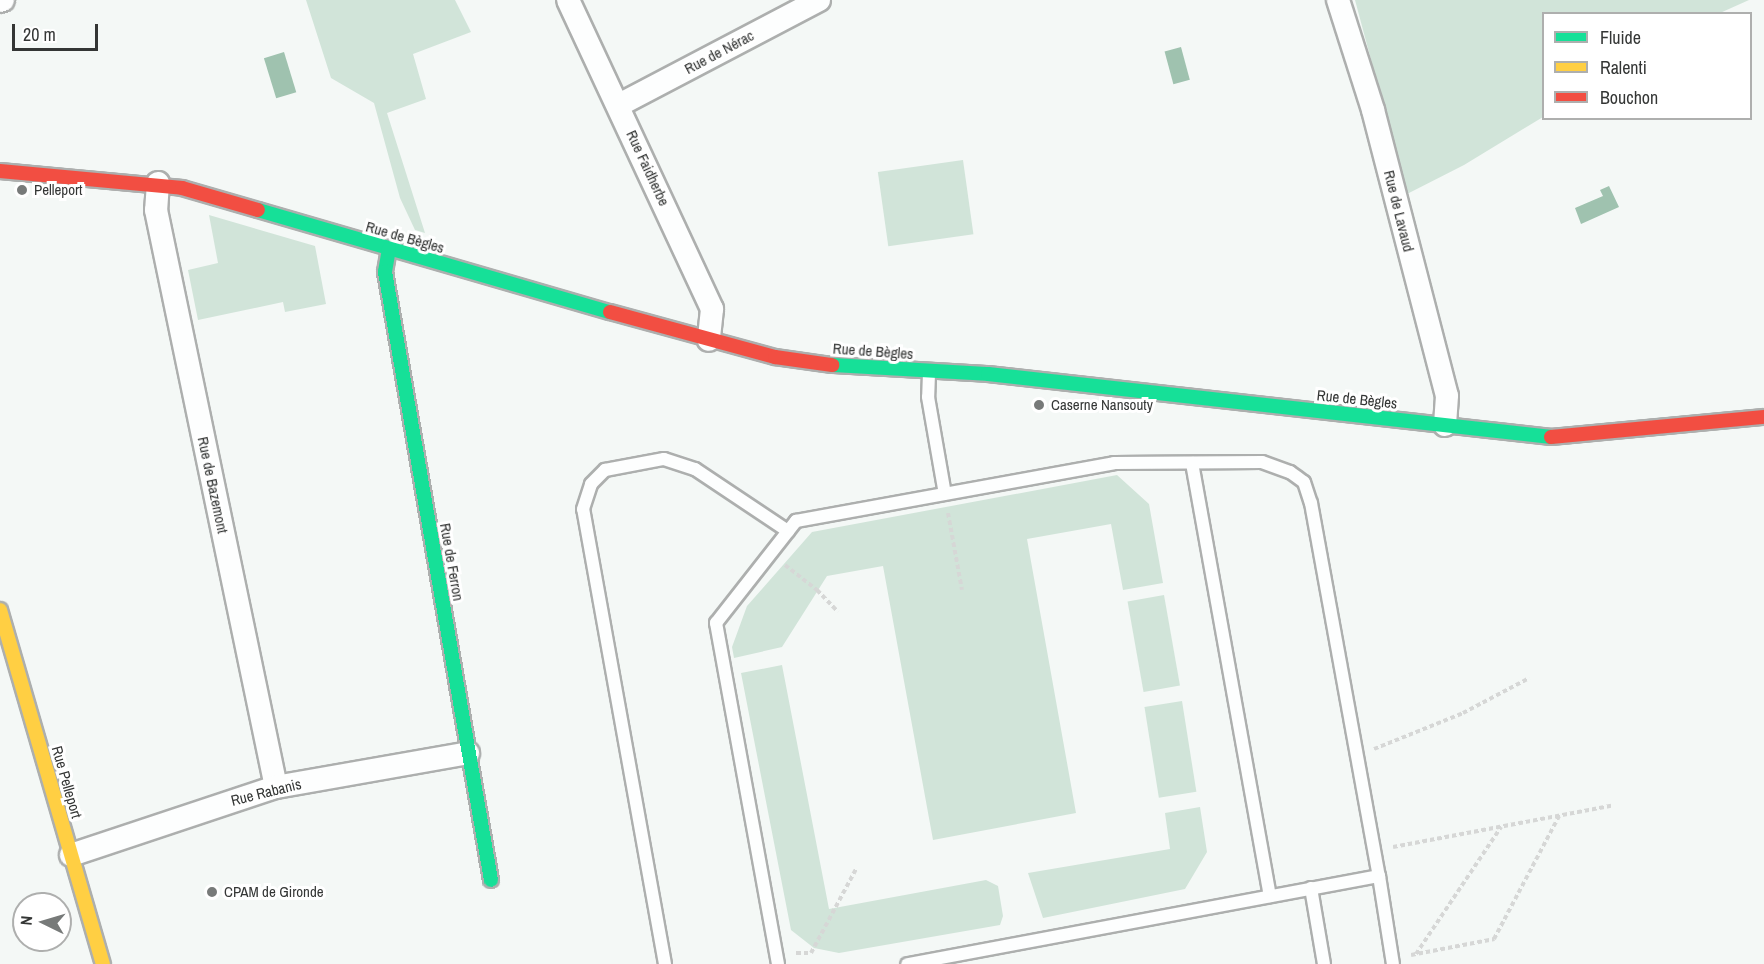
<!DOCTYPE html>
<meta charset="utf-8">
<style>
body{margin:0}
#map{position:relative;width:1764px;height:964px;overflow:hidden;background:#f4f8f6;font-family:"Archivo Narrow",sans-serif}
div>[style]{position:absolute}
.green>*{inset:0;background:#d1e4d9;transform-origin:0 0}
.water>*{inset:0;background:#9fc2af;transform-origin:0 0}
.path>*{height:4px;margin-top:-2px;transform-origin:0;background:repeating-linear-gradient(90deg,#d6d7d6 0 4.5px,transparent 0 7.5px)}
.roads{filter:drop-shadow(2px 0 #adafae) drop-shadow(-2px 0 #adafae) drop-shadow(0 2px #adafae) drop-shadow(0 -2px #adafae)}
.lane>*{height:12px;margin:-6px;padding:0 6px;transform-origin:6px;border-radius:6px;background:#fdfefe}
.street>*{height:22px;margin:-11px;padding:0 11px;transform-origin:11px;border-radius:11px;background:#fdfefe}
.fast>*{height:14px;margin:-7px;padding:0 7px;transform-origin:7px;border-radius:7px;background:#16e098}
.slow>*{height:14px;margin:-7px;padding:0 7px;transform-origin:7px;border-radius:7px;background:#ffcf43}
.jam>*{height:14px;margin:-7px;padding:0 7px;transform-origin:7px;border-radius:7px;background:#f24e42}
.dots>*{width:16px;height:16px;translate:-50% -50%;box-sizing:border-box;border:3px solid #fff;border-radius:50%}
span{translate:-50% -50%;white-space:nowrap;text-align:center;line-height:1.15;-webkit-text-stroke:6px #fff;paint-order:stroke}
.street-label{font-size:15px;color:#343635}
.poi-label{font-size:15px;color:#343635}
.left{translate:0 -50%;text-align:left}
.legend{position:absolute;left:1542px;top:12px;width:210px;height:108px;box-sizing:border-box;background:#fff;border:2px solid #aeafae;margin:0;padding:8px 10px;list-style:none;font-size:18px;color:#343635}
.legend li{display:flex;align-items:center;gap:12px;height:30px}
.legend b{width:30px;border:2px solid #aeafae}
.north{position:absolute;left:12px;top:892px;width:60px;height:60px;box-sizing:border-box;background:#fff;border:2px solid #aeafae;border-radius:50%;rotate:275deg;font-size:16px;font-weight:700;line-height:24px;text-align:center;color:#343635}
.north::after{content:'';display:block;margin:auto;width:21px;height:27px;background:#777a79;clip-path:polygon(50% 0,100% 100%,50% 72%,0 100%)}
.scale{position:absolute;left:12px;top:24px;width:86px;height:27px;box-sizing:border-box;border:3px solid #343635;border-top:0;padding-left:8px;font-size:18px;line-height:21px;white-space:nowrap;color:#343635;-webkit-text-stroke:4px #fff;paint-order:stroke}
</style>
<div id="map">
<div class="green">
<i style="clip-path:polygon(306px 0,455px 0,471px 32px,413px 54px,426px 99px,387px 113px,425px 233px,415px 230px,400px 198px,374px 103px,331px 78px)"></i>
<i style="clip-path:polygon(1355px 0,1749px 0,1720px 13px,1544px 14px,1543px 117px,1464px 165px,1407px 194px)"></i>
<i style="left:963px;top:160px;width:75px;height:86px;rotate:82deg"></i>
<i style="clip-path:polygon(209px 215px,315px 246px,326px 304px,285px 312px,283px 302px,198px 320px,188px 270px,218px 263px)"></i>
<i style="clip-path:polygon(1117px 475px,1149px 504px,1163px 583px,1123px 590px,1111px 524px,1027px 539px,1076px 813px,933px 840px,883px 566px,827px 576px,782px 647px,734px 658px,732px 647px,747px 606px,812px 532px)"></i>
<i style="left:1164px;top:595px;width:92px;height:37px;rotate:80deg"></i>
<i style="clip-path:polygon(782px 665px,829px 909px,986px 880px,998px 886px,1003px 916px,1000px 925px,839px 953px,814px 948px,791px 930px,741px 673px)"></i>
<i style="left:1182px;top:701px;width:92px;height:38px;rotate:81deg"></i>
<i style="clip-path:polygon(1200px 807px,1207px 852px,1185px 889px,1043px 918px,1028px 873px,1170px 849px,1165px 813px)"></i>
</div>
<div class="water">
<i style="left:1181px;top:47px;width:34px;height:17px;rotate:75deg"></i>
<i style="left:284px;top:52px;width:42px;height:21px;rotate:73deg"></i>
<i style="clip-path:polygon(1609px 186px,1619px 207px,1581px 224px,1575px 208px,1603px 196px,1600px 190px)"></i>
</div>
<div class="path">
<i style="left:948px;top:513px;width:78px;rotate:79.7deg"></i>
<i style="left:785px;top:565px;width:41px;rotate:38deg"></i>
<i style="left:817px;top:590px;width:30px;rotate:46deg"></i>
<i style="left:1374px;top:749px;width:96px;rotate:-22deg"></i>
<i style="left:1463px;top:713px;width:75px;rotate:-27.9deg"></i>
<i style="left:1393px;top:847px;width:222px;rotate:-10.7deg"></i>
<i style="left:796px;top:953px;width:15px"></i>
<i style="left:811px;top:953px;width:95px;rotate:-61.8deg"></i>
<i style="left:1416px;top:954px;width:153px;rotate:-56.2deg"></i>
<i style="left:1411px;top:955px;width:85px;rotate:-10.9deg"></i>
<i style="left:1494px;top:939px;width:139px;rotate:-62.1deg"></i>
</div>
<div class="roads">
<div class="lane">
<i style="left:929px;top:373px;width:24px;rotate:92deg"></i>
<i style="left:928px;top:397px;width:98px;rotate:80.1deg"></i>
<i style="left:1192px;top:463px;width:440px;rotate:79.8deg"></i>
<i style="left:1379px;top:876px;width:89px;rotate:81deg"></i>
<i style="left:1311px;top:888px;width:77px;rotate:80.3deg"></i>
<i style="left:665px;top:964px;width:462px;rotate:-100.2deg"></i>
<i style="left:583px;top:509px;width:26px;rotate:-72deg"></i>
<i style="left:591px;top:484px;width:20px;rotate:-45deg"></i>
<i style="left:605px;top:470px;width:60px;rotate:-10.6deg"></i>
<i style="left:664px;top:459px;width:33px;rotate:18deg"></i>
<i style="left:695px;top:469px;width:112px;rotate:33.7deg"></i>
<i style="left:778px;top:964px;width:347px;rotate:-100.3deg"></i>
<i style="left:716px;top:623px;width:130px;rotate:-51.9deg"></i>
<i style="left:796px;top:521px;width:323px;rotate:-10.3deg"></i>
<i style="left:1114px;top:463px;width:148px;rotate:-0.4deg"></i>
<i style="left:1262px;top:462px;width:30px;rotate:20deg"></i>
<i style="left:1290px;top:472px;width:17px;rotate:36deg"></i>
<i style="left:1304px;top:482px;width:22px;rotate:72deg"></i>
<i style="left:1311px;top:503px;width:379px;rotate:79.7deg"></i>
<i style="left:1379px;top:876px;width:480px;rotate:169.4deg"></i>
</div>
<div class="street">
<i style="left:568px;top:0;width:341px;rotate:65deg"></i>
<i style="left:712px;top:309px;width:31px;rotate:96deg"></i>
<i style="left:1338px;top:0;width:115px;rotate:72.3deg"></i>
<i style="left:1373px;top:110px;width:295px;rotate:75.5deg"></i>
<i style="left:1447px;top:396px;width:29px;rotate:94deg"></i>
<i style="left:0;top:1px;width:3px;rotate:-18deg"></i>
<i style="left:619px;top:105px;width:226px;rotate:-27.7deg"></i>
<i style="left:158px;top:183px;width:27px;rotate:94deg"></i>
<i style="left:156px;top:210px;width:589px;rotate:78.25deg"></i>
<i style="left:71px;top:855px;width:216px;rotate:-18.4deg"></i>
<i style="left:276px;top:787px;width:195px;rotate:-10deg"></i>
</div>
<div class="fast">
<i style="left:258px;top:210px;width:366px;rotate:16.2deg"></i>
<i style="left:389px;top:249px;width:23px;rotate:100deg"></i>
<i style="left:385px;top:272px;width:617px;rotate:80.11deg"></i>
<i style="left:832px;top:365px;width:156px;rotate:3.3deg"></i>
<i style="left:988px;top:374px;width:567px;rotate:6.38deg"></i>
</div>
<div class="slow">
<i style="left:0;top:610px;width:369px;rotate:73.8deg"></i>
</div>
<div class="jam">
<i style="left:0;top:171px;width:183px;rotate:5.3deg"></i>
<i style="left:182px;top:188px;width:79px;rotate:16.1deg"></i>
<i style="left:610px;top:312px;width:171px;rotate:15.3deg"></i>
<i style="left:775px;top:357px;width:58px;rotate:8deg"></i>
<i style="left:1551px;top:437px;width:214px;rotate:-5.4deg"></i>
</div>
</div>
<div class="dots">
<i style="left:22px;top:190px;background:#777a79"></i>
<i style="left:1039px;top:405px;background:#777a79"></i>
<i style="left:212px;top:892px;background:#777a79"></i>
</div>
<div class="street-label">
<span style="left:719px;top:52px;rotate:-28deg">Rue de Nérac</span>
<span style="left:648px;top:168px;rotate:65deg">Rue Faidherbe</span>
<span style="left:1399px;top:211px;rotate:76deg">Rue de Lavaud</span>
<span style="left:405px;top:237px;rotate:16deg">Rue de Bègles</span>
<span style="left:873px;top:351px;rotate:4deg">Rue de Bègles</span>
<span style="left:1357px;top:399px;rotate:6deg">Rue de Bègles</span>
<span style="left:213px;top:485px;rotate:78deg">Rue de Bazemont</span>
<span style="left:452px;top:562px;rotate:80deg">Rue de Ferron</span>
<span style="left:67px;top:782px;rotate:74deg">Rue Pelleport</span>
<span style="left:266px;top:792px;rotate:-14deg">Rue Rabanis</span>
</div>
<div class="poi-label">
<span class="left" style="left:34px;top:190px">Pelleport</span>
<span class="left" style="left:1051px;top:405px">Caserne Nansouty</span>
<span class="left" style="left:224px;top:892px">CPAM de Gironde</span>
</div>
<ul class="legend">
<li><b style="height:8px;background:#16e098"></b>Fluide</li>
<li><b style="height:8px;background:#ffcf43"></b>Ralenti</li>
<li><b style="height:8px;background:#f24e42"></b>Bouchon</li>
</ul>
<div class="north">N</div>
<div class="scale">20 m</div>
</div>
